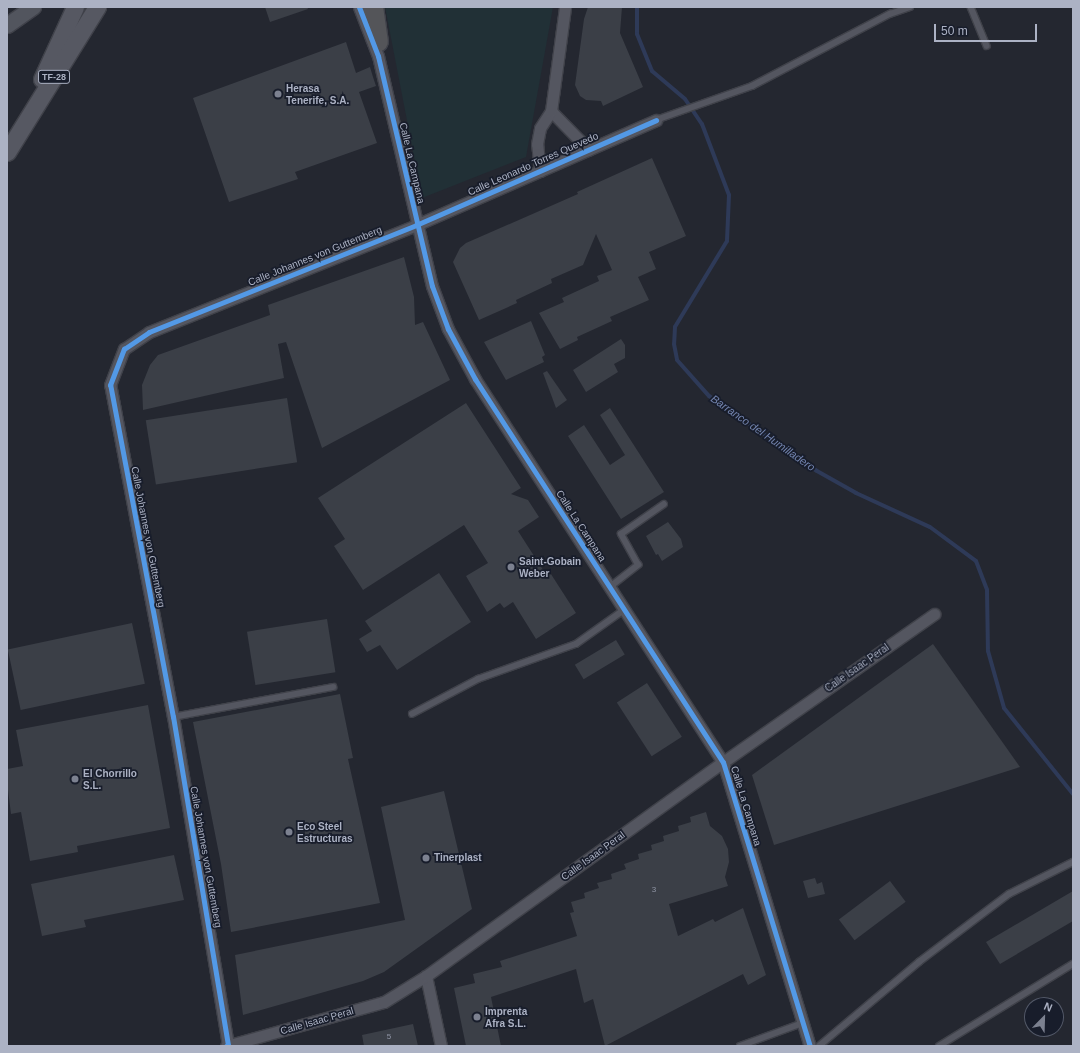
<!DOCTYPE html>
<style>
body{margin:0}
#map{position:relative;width:1080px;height:1053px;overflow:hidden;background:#242730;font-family:Arial,sans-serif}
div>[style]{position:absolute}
.green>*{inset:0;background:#213036}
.stream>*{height:4px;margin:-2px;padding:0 2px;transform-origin:2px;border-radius:2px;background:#2e3a58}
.building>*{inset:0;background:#3b3f47;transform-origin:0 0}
.roads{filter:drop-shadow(1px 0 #40424a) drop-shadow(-1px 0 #40424a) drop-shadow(0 1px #40424a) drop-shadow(0 -1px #40424a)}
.lane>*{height:5.5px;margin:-2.75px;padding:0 2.75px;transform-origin:2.75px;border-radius:2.75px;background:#545660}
.street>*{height:11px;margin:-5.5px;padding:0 5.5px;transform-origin:5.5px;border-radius:5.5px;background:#545660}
.secondary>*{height:15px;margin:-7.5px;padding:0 7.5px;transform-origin:7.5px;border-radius:7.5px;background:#52555e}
.primary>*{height:17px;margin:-8.5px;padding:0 8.5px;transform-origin:8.5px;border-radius:8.5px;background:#565862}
.highway>*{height:20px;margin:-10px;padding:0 10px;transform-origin:10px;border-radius:10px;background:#545559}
.cycleway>*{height:5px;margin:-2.5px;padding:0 2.5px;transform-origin:2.5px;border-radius:2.5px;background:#5399e6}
.dots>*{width:11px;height:11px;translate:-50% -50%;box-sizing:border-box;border:2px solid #181d2b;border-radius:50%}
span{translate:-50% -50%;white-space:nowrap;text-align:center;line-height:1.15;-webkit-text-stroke:3.5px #181d2b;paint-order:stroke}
.number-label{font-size:8px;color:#9095a5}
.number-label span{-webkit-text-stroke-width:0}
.shield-label span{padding:1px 3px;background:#181d2b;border:1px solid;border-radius:3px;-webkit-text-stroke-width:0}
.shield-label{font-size:9px;color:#acb2c4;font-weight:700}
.poi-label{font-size:10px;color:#acb2c4;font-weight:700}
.left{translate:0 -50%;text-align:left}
.street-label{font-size:10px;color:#acb2c4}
.water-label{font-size:11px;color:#7384ae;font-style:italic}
.frame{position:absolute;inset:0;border:8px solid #acb2c4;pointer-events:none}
.north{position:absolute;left:1024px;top:997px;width:40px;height:40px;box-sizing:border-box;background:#181d2b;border:1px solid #535968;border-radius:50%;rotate:23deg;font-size:11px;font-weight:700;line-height:16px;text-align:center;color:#acb2c4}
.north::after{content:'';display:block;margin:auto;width:14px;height:18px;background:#7c8190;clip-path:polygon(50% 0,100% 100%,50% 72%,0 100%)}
.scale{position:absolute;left:934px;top:24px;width:103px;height:18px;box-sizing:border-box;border:2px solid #acb2c4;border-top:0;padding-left:5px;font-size:12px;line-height:14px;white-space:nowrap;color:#acb2c4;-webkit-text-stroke:3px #181d2b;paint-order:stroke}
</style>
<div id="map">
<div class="green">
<i style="clip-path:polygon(385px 7px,553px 7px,526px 157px,422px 198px)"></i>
</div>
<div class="stream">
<i style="left:637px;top:7px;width:27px;rotate:90deg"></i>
<i style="left:637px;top:34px;width:40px;rotate:68deg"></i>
<i style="left:652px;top:71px;width:43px;rotate:40.3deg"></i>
<i style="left:685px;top:99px;width:30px;rotate:56deg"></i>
<i style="left:702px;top:124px;width:76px;rotate:69.2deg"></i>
<i style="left:729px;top:195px;width:46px;rotate:92.5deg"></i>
<i style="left:727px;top:241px;width:100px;rotate:121.2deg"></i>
<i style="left:675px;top:327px;width:17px;rotate:93deg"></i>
<i style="left:674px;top:344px;width:16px;rotate:79deg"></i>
<i style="left:677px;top:360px;width:48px;rotate:48.4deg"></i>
<i style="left:709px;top:396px;width:131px;rotate:34.8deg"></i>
<i style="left:817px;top:471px;width:45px;rotate:29.4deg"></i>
<i style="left:856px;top:493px;width:81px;rotate:24.7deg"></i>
<i style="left:930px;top:527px;width:57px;rotate:36.5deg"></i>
<i style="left:976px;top:561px;width:31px;rotate:69deg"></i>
<i style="left:987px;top:590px;width:61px;rotate:89.1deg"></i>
<i style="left:988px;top:651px;width:59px;rotate:74.3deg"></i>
<i style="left:1004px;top:708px;width:110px;rotate:51.3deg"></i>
</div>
<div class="building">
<i style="clip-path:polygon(265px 7px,307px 7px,308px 9px,270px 22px)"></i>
<i style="clip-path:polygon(588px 7px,622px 7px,620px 33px,643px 87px,603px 106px,601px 101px,586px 100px,580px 96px,575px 85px,584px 19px)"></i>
<i style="clip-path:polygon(346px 42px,356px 73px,370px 67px,373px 77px,376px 86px,359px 92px,377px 143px,295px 172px,298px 179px,229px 202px,193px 98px)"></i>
<i style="clip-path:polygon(652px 158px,686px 236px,649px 252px,656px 269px,638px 277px,649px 300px,610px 317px,612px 321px,577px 337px,578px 340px,560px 349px,539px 313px,564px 302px,562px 298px,599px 281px,597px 276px,612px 270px,596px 234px,583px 265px,551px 279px,552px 283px,516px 300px,517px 303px,479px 320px,453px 262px,460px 248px,466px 243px,578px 194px,577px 192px)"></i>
<i style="clip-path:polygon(404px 257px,414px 297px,415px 325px,423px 322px,450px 380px,322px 448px,286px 342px,278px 344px,284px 378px,143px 410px,142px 385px,150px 365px,158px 355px,270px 315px,268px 305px)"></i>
<i style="clip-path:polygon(531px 321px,545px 355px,542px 357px,544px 362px,506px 380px,484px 342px)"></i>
<i style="clip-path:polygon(621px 339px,625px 345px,625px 358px,614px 364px,618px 372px,586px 392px,573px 370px)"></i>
<i style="clip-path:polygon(547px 371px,567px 400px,556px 408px,543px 373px)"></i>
<i style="left:287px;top:398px;width:65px;height:143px;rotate:81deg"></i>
<i style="clip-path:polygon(466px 403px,521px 488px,511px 494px,528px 500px,539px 517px,518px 531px,545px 573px,549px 571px,576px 613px,536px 639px,513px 602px,504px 608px,500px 603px,487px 612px,466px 576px,488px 563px,464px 525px,363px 590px,334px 546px,345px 539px,318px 498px)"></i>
<i style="clip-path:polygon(610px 408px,664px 492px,621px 519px,568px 436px,584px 425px,610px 465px,625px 455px,600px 415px)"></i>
<i style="clip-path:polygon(668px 522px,681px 539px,683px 547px,662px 561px,658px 554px,656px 555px,646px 536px)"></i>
<i style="clip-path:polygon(439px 573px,471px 622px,397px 670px,380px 645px,367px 652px,359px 639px,372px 631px,365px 621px)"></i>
<i style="left:327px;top:619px;width:54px;height:81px;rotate:81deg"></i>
<i style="left:132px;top:623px;width:62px;height:127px;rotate:78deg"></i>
<i style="left:616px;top:640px;width:17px;height:48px;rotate:59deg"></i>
<i style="clip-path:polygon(933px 644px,1020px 767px,774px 845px,752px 775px)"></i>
<i style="left:647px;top:683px;width:64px;height:36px;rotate:57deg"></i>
<i style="clip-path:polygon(340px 694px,353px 758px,348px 759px,380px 903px,231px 932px,221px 864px,193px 722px)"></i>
<i style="clip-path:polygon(148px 705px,170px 828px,77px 846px,78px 852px,30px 861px,21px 812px,11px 814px,7px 782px,7px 769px,23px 766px,16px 730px)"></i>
<i style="clip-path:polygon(444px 791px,472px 909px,384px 972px,363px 981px,243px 1015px,235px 955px,405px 920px,381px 807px)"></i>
<i style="clip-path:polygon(706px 812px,710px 826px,722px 836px,728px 849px,729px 862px,725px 877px,728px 886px,669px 904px,678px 936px,713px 919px,715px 922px,743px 908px,766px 975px,748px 985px,743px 974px,605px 1046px,593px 999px,584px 1003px,576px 969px,491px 997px,501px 1046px,466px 1046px,454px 988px,475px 983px,473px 974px,502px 967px,500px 961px,577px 936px,570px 913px,574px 912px,571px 902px,585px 898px,584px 893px,599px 888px,597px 883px,612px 879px,611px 874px,626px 869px,624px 864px,639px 859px,638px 854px,652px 850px,651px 845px,664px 841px,663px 836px,679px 831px,678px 826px,691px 822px,690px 817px)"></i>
<i style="clip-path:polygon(174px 855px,184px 900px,84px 920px,86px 927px,42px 936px,31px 884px)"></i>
<i style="clip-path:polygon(815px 878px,817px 884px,822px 882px,825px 894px,808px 898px,803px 881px)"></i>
<i style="left:890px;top:881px;width:26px;height:64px;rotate:53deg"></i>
<i style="clip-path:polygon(1073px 891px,1073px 921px,1000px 964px,986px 942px)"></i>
<i style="clip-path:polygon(413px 1024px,418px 1046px,364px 1046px,362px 1035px)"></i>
</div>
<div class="roads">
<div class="lane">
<i style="left:971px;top:7px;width:42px;rotate:67.7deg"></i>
<i style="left:656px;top:120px;width:102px;rotate:-19.5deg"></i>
<i style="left:752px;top:86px;width:156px;rotate:-27.6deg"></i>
<i style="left:890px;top:14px;width:21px;rotate:-19deg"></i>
<i style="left:610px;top:587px;width:36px;rotate:-38deg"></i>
<i style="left:638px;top:565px;width:35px;rotate:-119deg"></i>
<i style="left:621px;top:534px;width:52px;rotate:-34.9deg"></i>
<i style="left:412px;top:714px;width:75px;rotate:-27.9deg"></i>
<i style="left:478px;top:679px;width:104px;rotate:-19.7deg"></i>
<i style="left:576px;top:644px;width:59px;rotate:-35.3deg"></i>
<i style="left:173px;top:717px;width:163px;rotate:-10.6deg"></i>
<i style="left:740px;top:1046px;width:67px;rotate:-20.1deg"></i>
<i style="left:819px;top:1046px;width:131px;rotate:-40deg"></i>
<i style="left:919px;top:962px;width:113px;rotate:-37.1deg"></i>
<i style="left:1009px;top:894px;width:72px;rotate:-26.6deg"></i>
<i style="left:939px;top:1046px;width:157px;rotate:-31.5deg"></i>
</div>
<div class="street">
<i style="left:359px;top:7px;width:53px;rotate:68.8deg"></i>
<i style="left:378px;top:56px;width:236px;rotate:76.8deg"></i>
<i style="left:432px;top:286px;width:46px;rotate:69.6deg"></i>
<i style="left:448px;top:329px;width:57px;rotate:61.6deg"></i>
<i style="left:475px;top:379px;width:456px;rotate:57.1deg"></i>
<i style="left:723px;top:762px;width:297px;rotate:73deg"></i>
<i style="left:551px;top:111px;width:54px;rotate:45.7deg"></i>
<i style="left:540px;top:171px;width:27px;rotate:-96deg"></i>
<i style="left:537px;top:144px;width:16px;rotate:-79deg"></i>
<i style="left:540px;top:128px;width:20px;rotate:-57deg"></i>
<i style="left:551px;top:111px;width:105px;rotate:-82.3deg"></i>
<i style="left:426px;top:976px;width:72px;rotate:77.9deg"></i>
<i style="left:228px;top:1045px;width:333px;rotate:-99.5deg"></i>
<i style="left:173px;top:717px;width:338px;rotate:-100.7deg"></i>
<i style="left:110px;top:385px;width:39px;rotate:-69deg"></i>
<i style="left:124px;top:349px;width:30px;rotate:-34deg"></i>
<i style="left:149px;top:332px;width:288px;rotate:-21.8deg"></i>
<i style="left:416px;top:225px;width:262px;rotate:-23.6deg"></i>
<i style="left:226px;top:1046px;width:164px;rotate:-15.6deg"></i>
<i style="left:384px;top:1002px;width:49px;rotate:-31.8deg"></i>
<i style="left:426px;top:976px;width:366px;rotate:-35.8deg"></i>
<i style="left:723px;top:762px;width:258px;rotate:-35deg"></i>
</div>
<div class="secondary">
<i style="left:7px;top:25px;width:32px;rotate:-35deg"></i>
</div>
<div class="primary">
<i style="left:42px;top:79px;width:79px;rotate:-65.4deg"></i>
<i style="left:7px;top:152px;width:171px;rotate:-58.2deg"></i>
</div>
<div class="highway">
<i style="left:373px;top:7px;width:35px;rotate:82deg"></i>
</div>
</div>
<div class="cycleway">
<i style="left:359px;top:7px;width:53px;rotate:68.8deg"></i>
<i style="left:378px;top:56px;width:236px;rotate:76.8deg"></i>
<i style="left:432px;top:286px;width:46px;rotate:69.6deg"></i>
<i style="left:448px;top:329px;width:57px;rotate:61.6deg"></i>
<i style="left:475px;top:379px;width:456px;rotate:57.1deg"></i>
<i style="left:723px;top:762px;width:297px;rotate:73deg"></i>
<i style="left:226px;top:1046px;width:2px;rotate:-27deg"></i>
<i style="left:228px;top:1045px;width:333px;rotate:-99.5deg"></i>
<i style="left:173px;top:717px;width:338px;rotate:-100.7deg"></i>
<i style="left:110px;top:385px;width:39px;rotate:-69deg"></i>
<i style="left:124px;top:349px;width:30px;rotate:-34deg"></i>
<i style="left:149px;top:332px;width:288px;rotate:-21.8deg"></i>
<i style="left:416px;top:225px;width:262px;rotate:-23.6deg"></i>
</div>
<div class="dots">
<i style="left:278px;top:94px;background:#7c8190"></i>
<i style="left:511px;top:567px;background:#7c8190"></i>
<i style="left:75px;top:779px;background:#7c8190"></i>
<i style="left:289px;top:832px;background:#7c8190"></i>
<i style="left:426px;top:858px;background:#7c8190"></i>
<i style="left:477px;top:1017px;background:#7c8190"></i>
</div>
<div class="number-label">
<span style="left:654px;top:890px">3</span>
<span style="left:389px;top:1037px">5</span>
</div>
<div class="shield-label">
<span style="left:54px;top:77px">TF-28</span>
</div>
<div class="poi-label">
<span class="left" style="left:286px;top:94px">Herasa<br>Tenerife, S.A.</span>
<span class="left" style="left:519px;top:567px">Saint-Gobain<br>Weber</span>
<span class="left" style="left:83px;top:779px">El Chorrillo<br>S.L.</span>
<span class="left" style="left:297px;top:832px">Eco Steel<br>Estructuras</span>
<span class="left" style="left:434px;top:858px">Tinerplast</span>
<span class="left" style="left:485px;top:1017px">Imprenta<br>Afra S.L.</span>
</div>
<div class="street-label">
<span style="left:412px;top:163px;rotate:77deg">Calle La Campana</span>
<span style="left:533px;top:164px;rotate:-24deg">Calle Leonardo Torres Quevedo</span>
<span style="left:315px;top:256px;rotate:-22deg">Calle Johannes von Guttemberg</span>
<span style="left:581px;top:526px;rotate:57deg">Calle La Campana</span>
<span style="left:148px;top:537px;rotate:79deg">Calle Johannes von Guttemberg</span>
<span style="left:857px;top:668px;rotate:-35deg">Calle Isaac Peral</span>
<span style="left:746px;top:806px;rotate:73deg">Calle La Campana</span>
<span style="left:593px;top:856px;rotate:-36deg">Calle Isaac Peral</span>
<span style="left:206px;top:857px;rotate:80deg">Calle Johannes von Guttemberg</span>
<span style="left:317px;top:1021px;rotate:-16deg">Calle Isaac Peral</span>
</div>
<div class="water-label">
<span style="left:763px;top:433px;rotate:35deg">Barranco del Humilladero</span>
</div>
<div class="frame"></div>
<div class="north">N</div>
<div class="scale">50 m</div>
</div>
